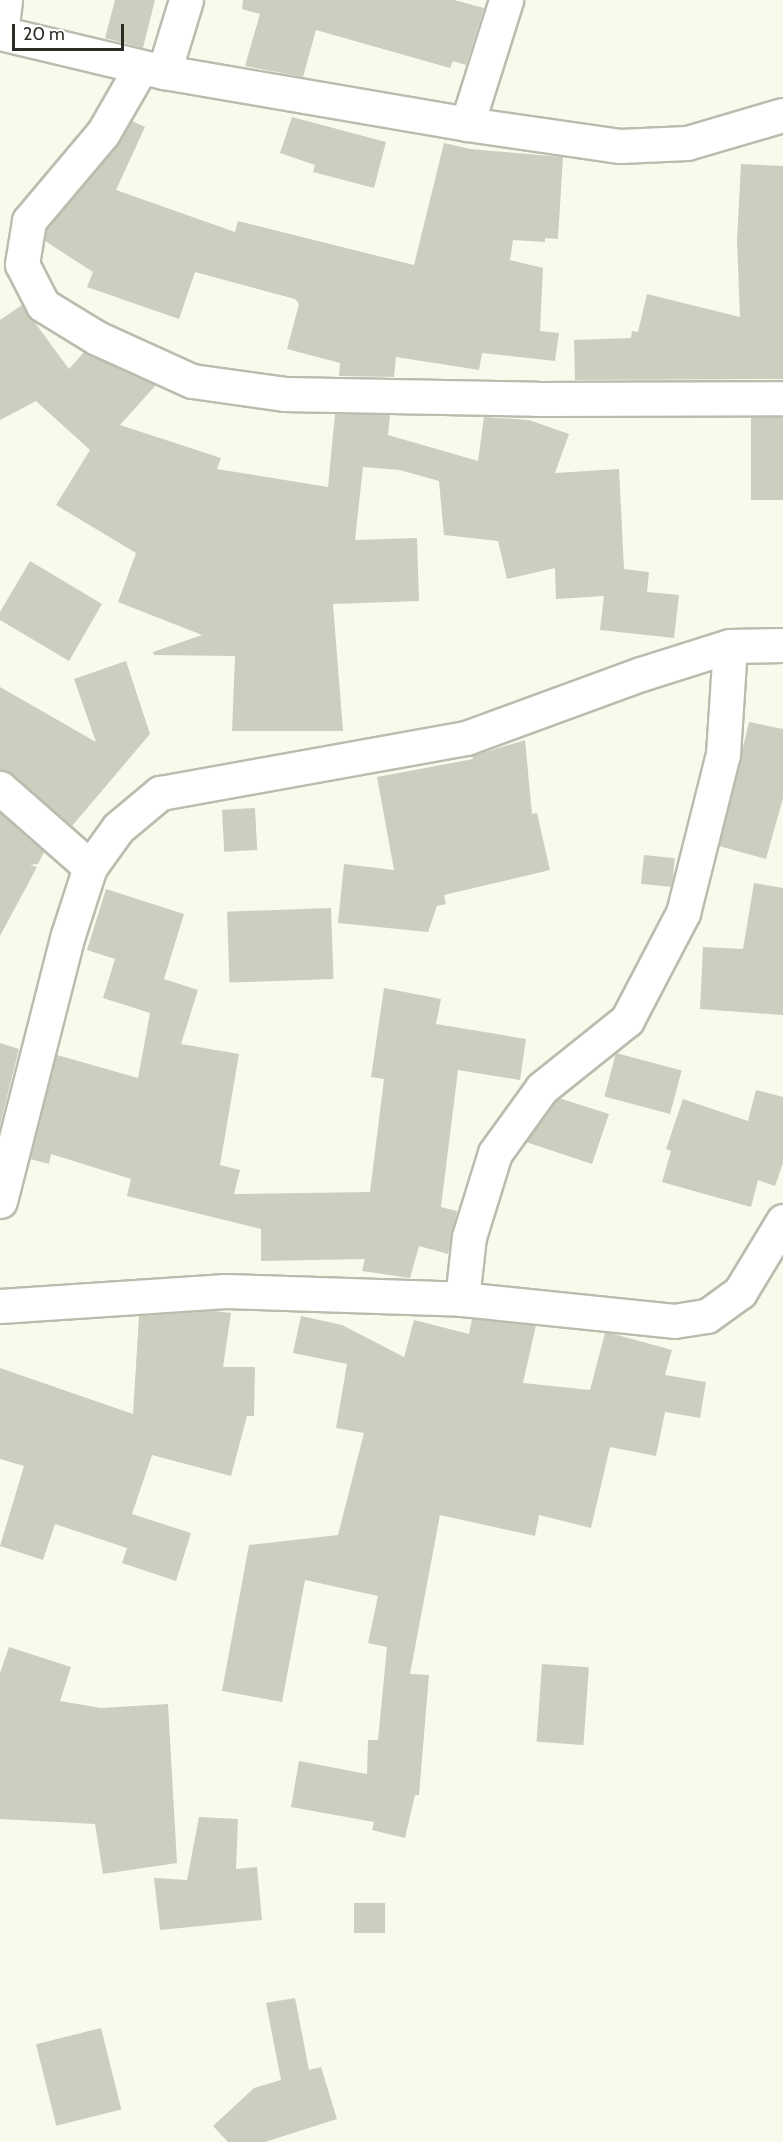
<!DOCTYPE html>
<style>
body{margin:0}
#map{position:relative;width:783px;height:2142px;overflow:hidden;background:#f9faeb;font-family:Cabin,sans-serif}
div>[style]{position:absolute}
.building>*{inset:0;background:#cdcec0;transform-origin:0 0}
.roads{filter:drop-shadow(2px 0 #bbbcae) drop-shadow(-2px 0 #bbbcae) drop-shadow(0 2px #bbbcae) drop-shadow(0 -2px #bbbcae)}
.minor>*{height:33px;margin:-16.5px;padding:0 16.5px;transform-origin:16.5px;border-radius:16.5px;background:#fff}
span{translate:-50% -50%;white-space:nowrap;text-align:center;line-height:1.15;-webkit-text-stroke:5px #fff;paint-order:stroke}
.scale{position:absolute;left:12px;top:24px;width:112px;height:27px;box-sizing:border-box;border:3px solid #2c2c27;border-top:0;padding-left:8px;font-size:18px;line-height:21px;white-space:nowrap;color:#2c2c27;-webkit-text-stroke:4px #fff;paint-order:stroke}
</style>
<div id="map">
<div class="building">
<i style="clip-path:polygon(115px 0,155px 0,143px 48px,105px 38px)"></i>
<i style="clip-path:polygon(243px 0,454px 0,484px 8px,466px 65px,453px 61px,450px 68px,316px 30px,303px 77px,245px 66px,260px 14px,242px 9px)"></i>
<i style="clip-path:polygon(292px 117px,386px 142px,374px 188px,313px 172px,315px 165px,280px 153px)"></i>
<i style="clip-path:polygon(132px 121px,145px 127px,116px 190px,235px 232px,238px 221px,414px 265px,444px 143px,470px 149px,563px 157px,558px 239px,545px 238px,545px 242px,513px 240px,510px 260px,543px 268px,540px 331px,559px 333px,555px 361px,482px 353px,479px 370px,396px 357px,394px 377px,339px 376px,340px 363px,287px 349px,299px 304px,295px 299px,195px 272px,179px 319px,87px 287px,93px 272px,45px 241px,47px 229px,117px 145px)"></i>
<i style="clip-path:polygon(741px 164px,783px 166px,783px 379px,575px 380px,574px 340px,631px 338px,632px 331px,638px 332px,647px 294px,740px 317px,737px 240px)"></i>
<i style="clip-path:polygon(22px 305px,69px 369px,84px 352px,156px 385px,120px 425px,221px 458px,217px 469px,328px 487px,335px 414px,390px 415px,388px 435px,478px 461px,484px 417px,529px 420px,569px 434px,555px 473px,619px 469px,624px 569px,649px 572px,647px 592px,679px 595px,674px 638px,600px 630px,604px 596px,556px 599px,555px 568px,507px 579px,498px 541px,444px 535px,439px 481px,400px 470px,363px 467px,355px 540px,417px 538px,419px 601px,333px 604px,343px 731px,232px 731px,235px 656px,154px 655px,153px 652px,202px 635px,118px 602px,136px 553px,56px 505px,90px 450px,36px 401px,0 420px,0 320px)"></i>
<i style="left:751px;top:417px;width:32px;height:83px"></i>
<i style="clip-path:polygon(30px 561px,102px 604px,69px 661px,0 620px,0 612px)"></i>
<i style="clip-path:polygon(126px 661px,150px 734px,72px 826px,12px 774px,0 770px,0 687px,96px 742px,74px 679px)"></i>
<i style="clip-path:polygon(749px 722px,783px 729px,783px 798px,766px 859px,719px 846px)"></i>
<i style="clip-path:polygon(525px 740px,532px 814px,537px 813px,550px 870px,444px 895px,446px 904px,437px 906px,428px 932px,338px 923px,344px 864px,394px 870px,377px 777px,473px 759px,472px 756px)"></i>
<i style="left:255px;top:808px;width:42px;height:33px;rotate:87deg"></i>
<i style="clip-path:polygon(0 813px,44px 852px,38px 864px,30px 865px,37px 867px,0 936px)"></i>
<i style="left:644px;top:855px;width:31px;height:29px;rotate:6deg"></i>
<i style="clip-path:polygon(754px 883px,783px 888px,783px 1015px,700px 1009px,703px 947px,743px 949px)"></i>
<i style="clip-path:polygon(106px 889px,184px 914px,164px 979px,198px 990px,181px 1044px,239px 1054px,220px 1165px,240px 1170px,234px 1194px,370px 1192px,384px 1079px,371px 1077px,384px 988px,441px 999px,436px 1024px,526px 1039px,520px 1080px,458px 1070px,441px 1207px,457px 1211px,448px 1254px,419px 1246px,410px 1278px,362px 1271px,365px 1259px,261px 1261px,261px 1229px,127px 1196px,131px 1179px,51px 1154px,49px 1164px,30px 1159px,57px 1055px,138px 1078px,150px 1013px,103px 998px,115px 959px,87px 950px)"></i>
<i style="left:331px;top:908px;width:71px;height:104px;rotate:88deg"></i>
<i style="clip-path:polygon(0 1043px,19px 1049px,0 1125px)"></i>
<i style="left:616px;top:1053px;width:68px;height:45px;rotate:15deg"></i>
<i style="clip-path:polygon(756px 1090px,783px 1097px,783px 1163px,775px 1186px,758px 1180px,751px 1207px,662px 1182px,671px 1151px,666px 1149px,683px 1099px,748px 1121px)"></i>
<i style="clip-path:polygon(559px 1098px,609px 1114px,592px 1164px,526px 1142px)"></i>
<i style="clip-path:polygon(214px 1311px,231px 1313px,223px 1367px,255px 1367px,254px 1416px,247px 1416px,231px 1476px,152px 1455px,132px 1514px,191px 1533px,176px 1581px,122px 1563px,127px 1548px,55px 1524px,43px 1560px,0 1546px,24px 1466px,0 1459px,0 1368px,133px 1414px,139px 1316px)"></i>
<i style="clip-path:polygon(301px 1316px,342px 1325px,404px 1357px,414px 1320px,469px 1334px,472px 1319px,536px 1325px,523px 1383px,590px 1390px,605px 1333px,610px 1333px,672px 1350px,665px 1375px,706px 1382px,700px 1418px,665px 1412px,656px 1456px,610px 1447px,591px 1528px,539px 1515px,535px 1536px,440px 1515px,410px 1674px,429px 1675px,419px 1795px,415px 1795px,405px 1838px,372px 1830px,374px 1822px,291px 1807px,299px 1761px,367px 1774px,368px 1740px,378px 1740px,387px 1647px,368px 1643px,378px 1596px,305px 1580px,282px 1702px,222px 1691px,249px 1545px,338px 1535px,364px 1433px,336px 1428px,347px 1364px,293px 1353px)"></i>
<i style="clip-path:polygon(9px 1647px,71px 1667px,60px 1701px,101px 1708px,168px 1704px,177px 1863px,103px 1874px,95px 1824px,0 1819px,0 1673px)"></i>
<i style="left:542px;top:1664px;width:47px;height:78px;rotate:4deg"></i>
<i style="clip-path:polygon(199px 1817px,238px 1819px,236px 1869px,257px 1867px,262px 1920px,160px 1930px,154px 1878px,187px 1880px)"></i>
<i style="left:354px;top:1903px;width:31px;height:30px"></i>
<i style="clip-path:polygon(295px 1998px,309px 2070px,321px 2067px,337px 2119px,265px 2142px,228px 2142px,213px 2126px,254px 2088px,281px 2080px,266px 2003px)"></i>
<i style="left:101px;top:2028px;width:84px;height:67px;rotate:76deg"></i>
</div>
<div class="roads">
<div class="minor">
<i style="left:0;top:33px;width:169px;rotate:13.4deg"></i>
<i style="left:164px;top:72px;width:307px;rotate:9.7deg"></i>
<i style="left:467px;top:124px;width:155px;rotate:8.2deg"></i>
<i style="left:620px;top:146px;width:67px;rotate:-2.6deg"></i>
<i style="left:687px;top:143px;width:100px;rotate:-16.3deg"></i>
<i style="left:1px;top:33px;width:33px;rotate:-83deg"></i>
<i style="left:141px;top:67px;width:76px;rotate:119.9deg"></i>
<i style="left:103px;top:133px;width:115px;rotate:130.1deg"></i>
<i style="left:29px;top:221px;width:44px;rotate:99.2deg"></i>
<i style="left:22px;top:264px;width:46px;rotate:62.9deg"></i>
<i style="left:43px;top:305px;width:63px;rotate:31.4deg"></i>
<i style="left:97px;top:338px;width:104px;rotate:24.4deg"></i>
<i style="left:192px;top:381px;width:93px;rotate:8deg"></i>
<i style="left:284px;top:394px;width:253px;rotate:1.1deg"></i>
<i style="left:537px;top:399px;width:246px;rotate:-0.2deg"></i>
<i style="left:164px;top:72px;width:75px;rotate:-73deg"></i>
<i style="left:467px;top:124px;width:130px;rotate:-72.5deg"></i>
<i style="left:0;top:788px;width:120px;rotate:41.3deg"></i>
<i style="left:0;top:1201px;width:275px;rotate:-75.7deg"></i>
<i style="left:68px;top:935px;width:71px;rotate:-72.1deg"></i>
<i style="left:90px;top:867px;width:48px;rotate:-54.3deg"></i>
<i style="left:118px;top:828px;width:55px;rotate:-39.8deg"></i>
<i style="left:160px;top:793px;width:311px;rotate:-10.2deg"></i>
<i style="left:466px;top:738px;width:186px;rotate:-20.1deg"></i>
<i style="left:641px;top:674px;width:93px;rotate:-17.5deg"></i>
<i style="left:730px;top:646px;width:53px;rotate:-1.1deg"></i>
<i style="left:462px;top:1299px;width:62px;rotate:-83.6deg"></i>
<i style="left:469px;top:1237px;width:88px;rotate:-72.8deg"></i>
<i style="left:495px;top:1153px;width:80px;rotate:-54.1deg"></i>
<i style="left:542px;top:1088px;width:109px;rotate:-38.7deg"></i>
<i style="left:627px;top:1020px;width:121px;rotate:-62.4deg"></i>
<i style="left:683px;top:913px;width:164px;rotate:-75.9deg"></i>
<i style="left:723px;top:754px;width:108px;rotate:-86.3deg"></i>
<i style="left:0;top:1306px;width:226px;rotate:-3.8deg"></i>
<i style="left:226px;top:1291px;width:236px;rotate:1.9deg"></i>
<i style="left:462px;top:1299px;width:213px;rotate:5.9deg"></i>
<i style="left:674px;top:1321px;width:33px;rotate:-9deg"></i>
<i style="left:707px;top:1316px;width:41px;rotate:-36deg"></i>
<i style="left:740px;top:1292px;width:83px;rotate:-58.8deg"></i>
</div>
</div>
<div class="scale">20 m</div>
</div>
